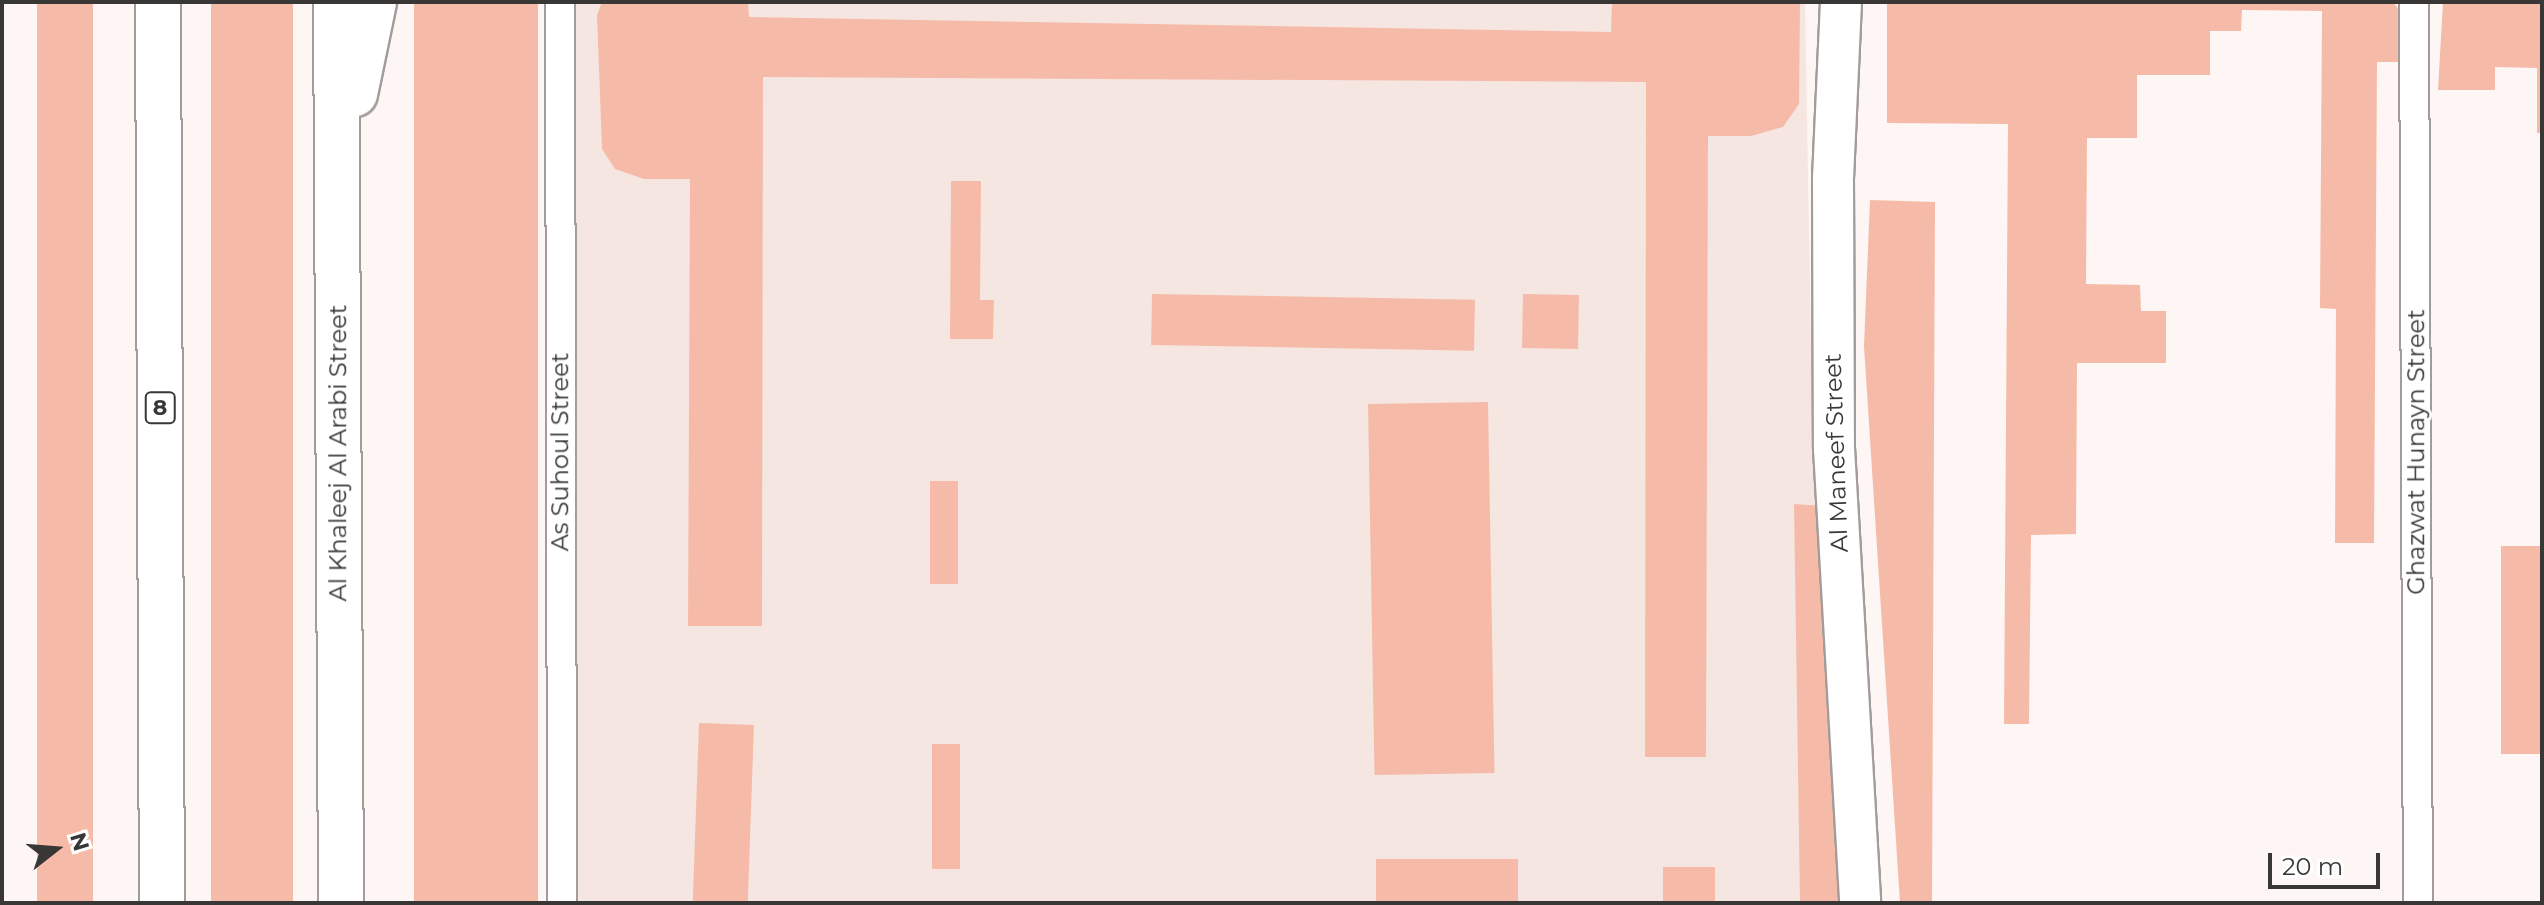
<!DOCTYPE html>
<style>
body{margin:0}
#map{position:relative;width:2544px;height:905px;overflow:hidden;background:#fdf6f4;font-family:Montserrat,sans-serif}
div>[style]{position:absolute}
.built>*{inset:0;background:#f5e6e2}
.green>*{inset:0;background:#f6bba8;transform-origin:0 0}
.roads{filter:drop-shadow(2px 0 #a29c9a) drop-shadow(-2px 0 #a29c9a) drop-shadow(0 2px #a29c9a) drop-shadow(0 -2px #a29c9a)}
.street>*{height:28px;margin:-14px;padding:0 14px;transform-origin:14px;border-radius:14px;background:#fff}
.secondary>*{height:40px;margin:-20px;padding:0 20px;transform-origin:20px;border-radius:20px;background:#fff}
.highway>*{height:44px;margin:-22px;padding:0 22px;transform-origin:22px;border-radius:22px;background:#fff}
span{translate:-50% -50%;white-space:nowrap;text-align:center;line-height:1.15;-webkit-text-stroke:6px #fff;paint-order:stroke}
.shield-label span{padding:2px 6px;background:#fff;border:2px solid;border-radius:6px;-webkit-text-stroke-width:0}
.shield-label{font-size:22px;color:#393736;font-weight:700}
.street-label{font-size:24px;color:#393736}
.frame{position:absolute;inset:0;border:4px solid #393736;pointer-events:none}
.north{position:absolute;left:16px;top:809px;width:80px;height:80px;-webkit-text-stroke:6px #fff;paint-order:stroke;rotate:73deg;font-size:22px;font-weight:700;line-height:32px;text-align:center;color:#393736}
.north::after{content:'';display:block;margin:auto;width:28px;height:36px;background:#393736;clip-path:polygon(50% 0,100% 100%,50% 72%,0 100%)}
.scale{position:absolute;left:2268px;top:853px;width:112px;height:36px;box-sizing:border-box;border:4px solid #393736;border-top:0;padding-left:10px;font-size:24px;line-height:28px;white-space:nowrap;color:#393736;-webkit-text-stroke:6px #fff;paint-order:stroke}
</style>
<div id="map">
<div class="built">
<i style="clip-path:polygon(546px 2px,1805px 2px,1811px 351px,1834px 903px,548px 903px)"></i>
</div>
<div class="green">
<i style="left:37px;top:2px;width:56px;height:901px"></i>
<i style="left:211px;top:2px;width:82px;height:901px"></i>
<i style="left:414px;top:2px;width:124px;height:901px"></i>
<i style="clip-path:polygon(602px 2px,748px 2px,749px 17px,1611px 32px,1612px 2px,1800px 2px,1799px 104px,1783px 127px,1751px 136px,1708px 136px,1706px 757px,1645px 757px,1646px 82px,763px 77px,762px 626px,688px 626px,690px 179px,644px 179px,615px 169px,602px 149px,597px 15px)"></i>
<i style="clip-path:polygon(1887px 2px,2393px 2px,2398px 8px,2398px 62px,2377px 62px,2374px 543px,2335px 543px,2336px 309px,2320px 308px,2322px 11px,2242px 10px,2241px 31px,2210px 31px,2210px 75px,2137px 75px,2137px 138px,2087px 138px,2086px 284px,2140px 285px,2141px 311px,2166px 311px,2166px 363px,2077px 363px,2076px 534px,2031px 535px,2029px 724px,2004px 724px,2008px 124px,1887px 123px)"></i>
<i style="clip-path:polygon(2443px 2px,2542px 2px,2542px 133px,2537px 133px,2537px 68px,2495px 67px,2495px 90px,2438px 90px)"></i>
<i style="clip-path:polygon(951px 181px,981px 181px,980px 300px,994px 300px,993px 339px,950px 339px)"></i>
<i style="clip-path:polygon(1870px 200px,1935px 202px,1932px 903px,1900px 903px,1864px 346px)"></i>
<i style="left:1152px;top:294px;width:323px;height:51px;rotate:1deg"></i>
<i style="left:1523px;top:294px;width:56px;height:54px;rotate:1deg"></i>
<i style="left:1488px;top:402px;width:371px;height:120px;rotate:89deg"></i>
<i style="left:930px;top:481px;width:28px;height:103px"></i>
<i style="clip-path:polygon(1794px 504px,1824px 506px,1845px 903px,1800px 903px)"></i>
<i style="left:2501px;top:546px;width:41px;height:208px"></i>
<i style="left:699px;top:723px;width:55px;height:180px;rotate:2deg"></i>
<i style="left:932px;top:744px;width:28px;height:125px"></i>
<i style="left:1518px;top:859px;width:44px;height:142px;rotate:90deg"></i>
<i style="left:1663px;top:867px;width:52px;height:36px"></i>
</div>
<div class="roads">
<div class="street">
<i style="left:560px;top:2px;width:901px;rotate:89.87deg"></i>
<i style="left:2414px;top:2px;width:901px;rotate:89.75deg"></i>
</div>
<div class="secondary">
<i style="left:1841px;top:2px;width:176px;rotate:92.6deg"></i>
<i style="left:1833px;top:178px;width:270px;rotate:89.8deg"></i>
<i style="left:1834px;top:448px;width:456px;rotate:86.7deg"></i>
</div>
<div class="highway">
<i style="left:158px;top:2px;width:901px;rotate:89.75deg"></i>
<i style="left:336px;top:2px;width:901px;rotate:89.68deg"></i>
<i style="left:355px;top:94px;width:94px;rotate:-78.3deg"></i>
</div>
</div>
<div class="shield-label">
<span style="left:160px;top:408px">8</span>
</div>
<div class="street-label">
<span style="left:560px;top:452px;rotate:-90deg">As Suhoul Street</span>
<span style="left:2416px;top:452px;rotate:-90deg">Ghazwat Hunayn Street</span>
<span style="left:338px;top:453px;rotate:-90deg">Al Khaleej Al Arabi Street</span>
<span style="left:1836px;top:453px;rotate:-92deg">Al Maneef Street</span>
</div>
<div class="frame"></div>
<div class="north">N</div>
<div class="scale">20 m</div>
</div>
